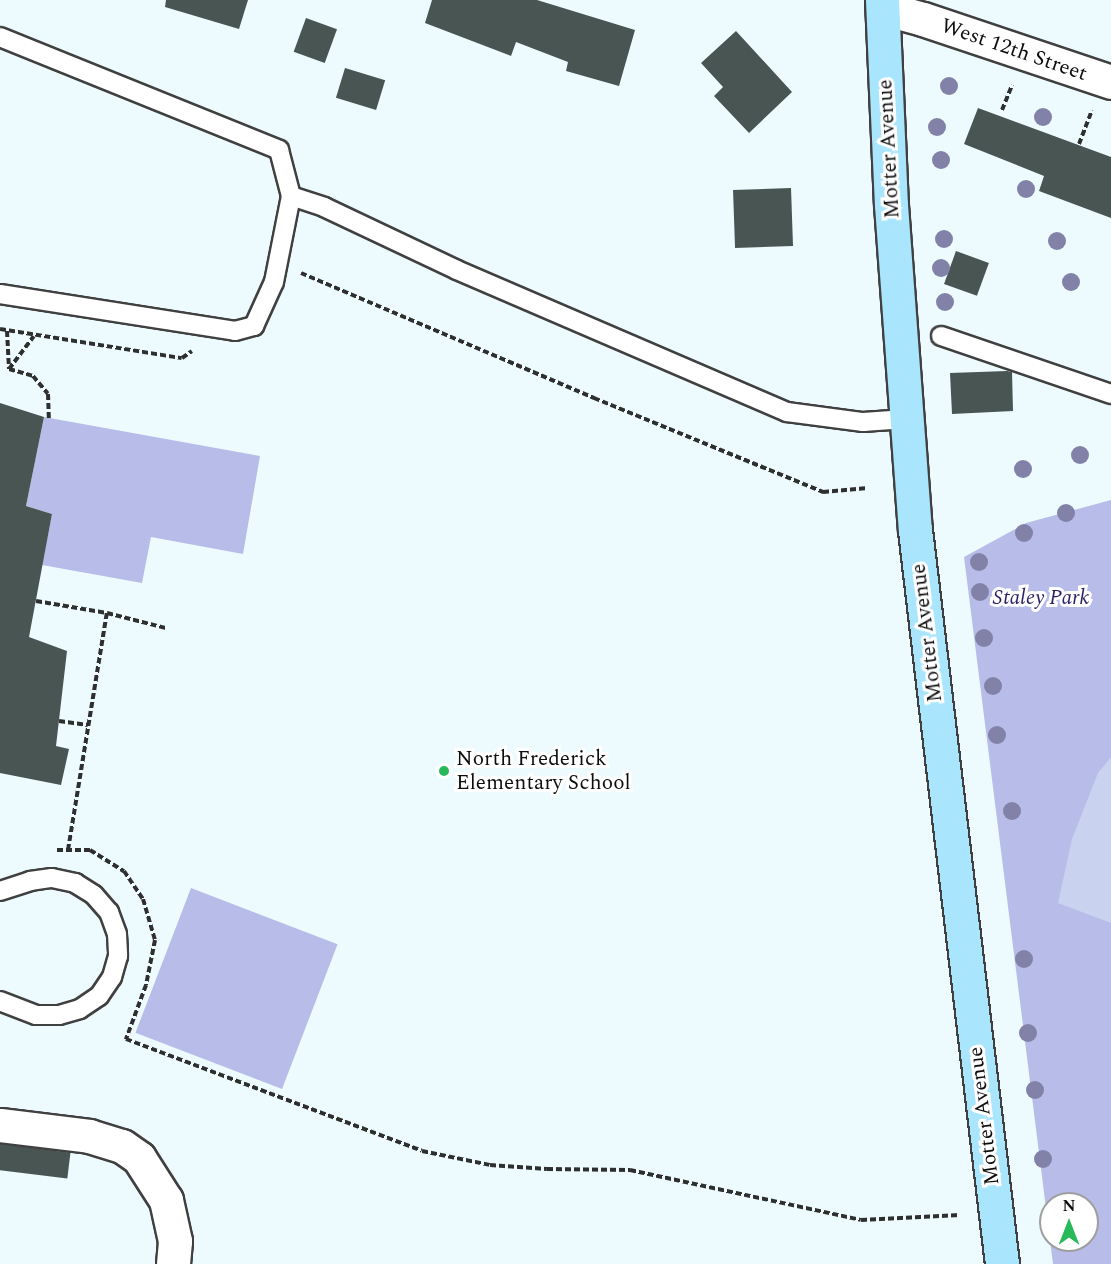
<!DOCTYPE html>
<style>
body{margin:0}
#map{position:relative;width:1111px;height:1264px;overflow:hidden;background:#edfbff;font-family:Spectral,serif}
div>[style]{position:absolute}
.green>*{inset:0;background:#b7bde8;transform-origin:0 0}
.pitch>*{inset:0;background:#c9d3ef}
.building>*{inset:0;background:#495552;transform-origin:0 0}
.path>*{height:4px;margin-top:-2px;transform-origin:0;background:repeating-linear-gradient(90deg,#2f2f2f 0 6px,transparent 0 9px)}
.roads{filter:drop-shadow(2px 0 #404040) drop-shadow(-2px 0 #404040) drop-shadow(0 2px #404040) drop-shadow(0 -2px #404040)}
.lane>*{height:18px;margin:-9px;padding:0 9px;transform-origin:9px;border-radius:9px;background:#fff}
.street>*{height:33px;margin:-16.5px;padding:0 16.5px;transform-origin:16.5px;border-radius:16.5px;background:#fff}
.secondary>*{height:33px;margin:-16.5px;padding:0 16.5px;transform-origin:16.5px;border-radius:16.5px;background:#a9e5fd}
.trees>*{width:18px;height:18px;margin:-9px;border-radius:50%;background:#8282a9}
.dots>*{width:16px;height:16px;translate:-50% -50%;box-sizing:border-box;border:3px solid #fff;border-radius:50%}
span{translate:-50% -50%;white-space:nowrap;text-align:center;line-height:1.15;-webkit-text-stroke:6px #fff;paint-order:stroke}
.street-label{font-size:21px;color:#0d0d0d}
.park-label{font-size:21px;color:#2b1f63;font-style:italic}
.poi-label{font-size:21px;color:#0d0d0d}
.left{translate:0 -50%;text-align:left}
.north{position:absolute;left:1039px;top:1192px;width:60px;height:60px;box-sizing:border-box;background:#fff;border:2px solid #9e9e9e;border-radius:50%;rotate:0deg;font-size:16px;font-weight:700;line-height:24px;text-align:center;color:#0d0d0d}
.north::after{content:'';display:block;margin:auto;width:21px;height:27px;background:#28b95a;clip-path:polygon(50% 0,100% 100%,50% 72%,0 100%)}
</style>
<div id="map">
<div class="green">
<i style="clip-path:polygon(44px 417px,260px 456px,243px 554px,151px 537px,142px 583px,42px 565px,52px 514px,26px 506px)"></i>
<i style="clip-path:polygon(evenodd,1111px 500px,1111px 1264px,1053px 1264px,964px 557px,1026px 523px,1111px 500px,1051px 1204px,1087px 1204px,1087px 1240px,1051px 1240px,1051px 1204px)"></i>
<i style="left:191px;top:888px;width:157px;height:155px;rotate:21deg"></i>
</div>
<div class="pitch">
<i style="clip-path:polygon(1111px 757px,1111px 923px,1058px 903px,1072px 839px,1098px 773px)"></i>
</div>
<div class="building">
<i style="clip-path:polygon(166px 0,248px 0,239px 29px,165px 7px)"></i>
<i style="clip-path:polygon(432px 0,537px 0,635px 30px,619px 86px,566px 71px,568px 62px,516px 42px,511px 56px,425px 23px)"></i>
<i style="left:306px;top:18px;width:33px;height:36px;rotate:20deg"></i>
<i style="clip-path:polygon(736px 31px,792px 92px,749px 133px,714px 96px,723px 87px,701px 63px)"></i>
<i style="left:345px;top:68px;width:42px;height:31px;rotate:17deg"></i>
<i style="clip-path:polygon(978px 108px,1111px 157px,1111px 218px,1039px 191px,1044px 176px,964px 144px)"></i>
<i style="left:791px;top:188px;width:58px;height:58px;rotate:88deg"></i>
<i style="left:956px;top:251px;width:35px;height:35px;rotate:20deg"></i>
<i style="clip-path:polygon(1007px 371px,1012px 372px,1013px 411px,952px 414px,950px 373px)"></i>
<i style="clip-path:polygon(0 403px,44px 417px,26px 506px,52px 514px,29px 637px,67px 651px,56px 746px,69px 749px,61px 785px,0 773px)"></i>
<i style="left:0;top:1144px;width:71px;height:26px;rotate:7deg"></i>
</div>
<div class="path">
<i style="left:1002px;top:110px;width:27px;rotate:-68deg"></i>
<i style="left:1079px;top:144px;width:36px;rotate:-69deg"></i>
<i style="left:301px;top:273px;width:319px;rotate:23.1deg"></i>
<i style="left:594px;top:398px;width:248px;rotate:22.3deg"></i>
<i style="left:823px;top:492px;width:45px;rotate:-5.1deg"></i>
<i style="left:0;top:329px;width:184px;rotate:9.1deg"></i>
<i style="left:182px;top:358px;width:12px;rotate:-35deg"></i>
<i style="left:7px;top:331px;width:38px;rotate:87deg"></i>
<i style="left:9px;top:369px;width:41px;rotate:-52.9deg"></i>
<i style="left:9px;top:369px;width:25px;rotate:16deg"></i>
<i style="left:33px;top:376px;width:23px;rotate:50deg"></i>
<i style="left:48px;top:394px;width:24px;rotate:88deg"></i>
<i style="left:36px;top:601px;width:72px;rotate:9.6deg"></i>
<i style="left:107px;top:613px;width:61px;rotate:14.3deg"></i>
<i style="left:59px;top:721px;width:29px;rotate:8deg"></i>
<i style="left:57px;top:850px;width:33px"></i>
<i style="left:90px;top:850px;width:40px;rotate:32deg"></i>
<i style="left:124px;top:871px;width:34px;rotate:56deg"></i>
<i style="left:143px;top:899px;width:43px;rotate:73.7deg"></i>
<i style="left:155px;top:940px;width:46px;rotate:101.3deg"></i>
<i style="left:146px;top:985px;width:58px;rotate:110.3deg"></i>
<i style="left:126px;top:1039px;width:316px;rotate:20.7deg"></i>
<i style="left:422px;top:1151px;width:69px;rotate:11.6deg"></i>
<i style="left:490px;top:1165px;width:57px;rotate:4deg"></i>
<i style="left:547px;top:1169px;width:83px;rotate:0.7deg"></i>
<i style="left:630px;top:1170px;width:236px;rotate:12.2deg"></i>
<i style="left:861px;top:1220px;width:99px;rotate:-2.9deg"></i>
<i style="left:68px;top:850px;width:240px;rotate:-80.7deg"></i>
</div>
<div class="roads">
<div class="lane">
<i style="left:0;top:37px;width:301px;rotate:22deg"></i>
<i style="left:279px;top:150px;width:48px;rotate:75.4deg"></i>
<i style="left:291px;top:196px;width:35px;rotate:18deg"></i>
<i style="left:324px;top:207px;width:147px;rotate:25.3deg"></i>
<i style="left:457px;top:270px;width:359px;rotate:23.3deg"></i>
<i style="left:787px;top:412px;width:77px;rotate:7.5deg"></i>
<i style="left:863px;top:422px;width:43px;rotate:-4deg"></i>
<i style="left:0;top:294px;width:238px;rotate:8.9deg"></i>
<i style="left:235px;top:331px;width:20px;rotate:-15deg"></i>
<i style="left:254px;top:326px;width:48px;rotate:-65.6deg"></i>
<i style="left:274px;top:282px;width:88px;rotate:-78.8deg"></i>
<i style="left:941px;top:336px;width:180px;rotate:18.8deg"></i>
<i style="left:0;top:891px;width:32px;rotate:-18deg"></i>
<i style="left:30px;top:881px;width:22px;rotate:-8deg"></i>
<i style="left:52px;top:878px;width:24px;rotate:12deg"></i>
<i style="left:75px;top:883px;width:22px;rotate:32deg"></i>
<i style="left:94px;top:895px;width:23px;rotate:49deg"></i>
<i style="left:109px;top:912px;width:23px;rotate:70deg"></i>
<i style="left:117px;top:934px;width:22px;rotate:87deg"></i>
<i style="left:118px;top:956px;width:22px;rotate:106deg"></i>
<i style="left:112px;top:977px;width:23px;rotate:124deg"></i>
<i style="left:99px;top:996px;width:23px;rotate:146deg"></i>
<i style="left:80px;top:1009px;width:22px;rotate:164deg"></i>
<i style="left:59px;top:1015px;width:23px;rotate:180deg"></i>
<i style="left:36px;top:1015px;width:39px;rotate:-159deg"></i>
</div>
<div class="street">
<i style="left:883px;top:8px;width:41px;rotate:15.4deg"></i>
<i style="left:923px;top:19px;width:198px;rotate:18.5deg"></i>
<i style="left:0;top:1125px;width:90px;rotate:7deg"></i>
<i style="left:89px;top:1136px;width:34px;rotate:17deg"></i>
<i style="left:122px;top:1146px;width:21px;rotate:35deg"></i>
<i style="left:139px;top:1158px;width:50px;rotate:57.3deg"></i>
<i style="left:166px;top:1200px;width:42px;rotate:77.6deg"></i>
<i style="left:175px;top:1241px;width:23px;rotate:95deg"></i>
</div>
<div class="secondary">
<i style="left:882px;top:0;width:205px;rotate:87.5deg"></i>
<i style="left:891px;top:205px;width:326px;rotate:85.8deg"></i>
<i style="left:915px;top:530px;width:739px;rotate:83.24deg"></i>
</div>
</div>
<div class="trees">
<i style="left:949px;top:86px"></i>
<i style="left:1043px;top:117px"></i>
<i style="left:937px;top:127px"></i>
<i style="left:941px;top:160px"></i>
<i style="left:1026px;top:189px"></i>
<i style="left:944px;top:239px"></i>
<i style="left:1057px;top:241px"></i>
<i style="left:941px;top:268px"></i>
<i style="left:1071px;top:282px"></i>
<i style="left:945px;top:302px"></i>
<i style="left:1080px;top:455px"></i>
<i style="left:1023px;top:469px"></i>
<i style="left:1066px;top:513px"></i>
<i style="left:1024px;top:533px"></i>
<i style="left:979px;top:562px"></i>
<i style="left:980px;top:592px"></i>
<i style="left:984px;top:638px"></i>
<i style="left:993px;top:686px"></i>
<i style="left:997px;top:735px"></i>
<i style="left:1012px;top:811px"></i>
<i style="left:1024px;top:959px"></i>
<i style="left:1028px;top:1033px"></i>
<i style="left:1035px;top:1090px"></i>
<i style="left:1043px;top:1159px"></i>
</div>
<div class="dots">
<i style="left:444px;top:771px;background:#28b95a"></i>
</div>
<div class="street-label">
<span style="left:1014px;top:50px;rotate:19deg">West 12th Street</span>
<span style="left:889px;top:149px;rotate:-93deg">Motter Avenue</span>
<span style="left:927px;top:633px;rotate:-97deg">Motter Avenue</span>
<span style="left:984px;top:1116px;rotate:-97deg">Motter Avenue</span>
</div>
<div class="park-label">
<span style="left:1041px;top:598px">Staley Park</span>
</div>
<div class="poi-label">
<span class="left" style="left:456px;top:771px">North Frederick<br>Elementary School</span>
</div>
<div class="north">N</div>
</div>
